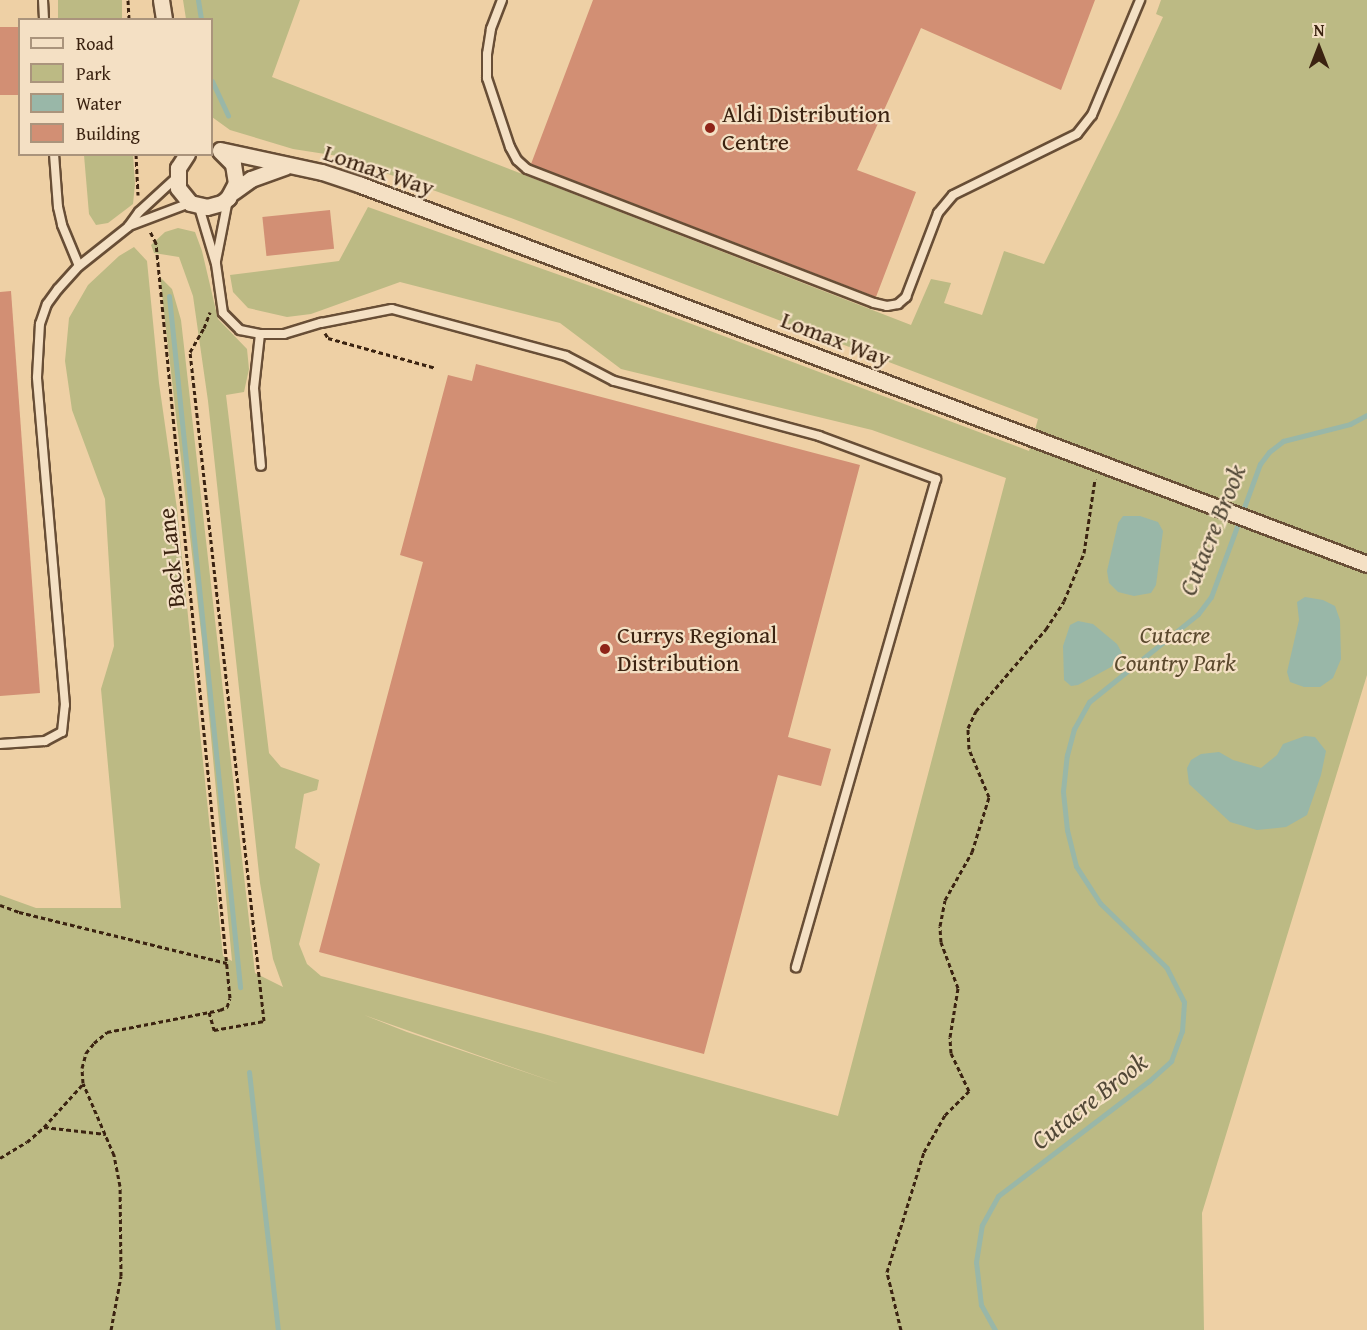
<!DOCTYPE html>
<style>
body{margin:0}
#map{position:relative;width:1367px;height:1330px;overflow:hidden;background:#eed0a5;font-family:"Gentium Book Plus",serif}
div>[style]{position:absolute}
.green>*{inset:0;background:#bcba84;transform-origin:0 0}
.water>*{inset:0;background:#99b7a8}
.stream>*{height:5px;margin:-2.5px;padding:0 2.5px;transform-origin:2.5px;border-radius:2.5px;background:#99b7a8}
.building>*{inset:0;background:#d28f74;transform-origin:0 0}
.path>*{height:3px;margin-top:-1.5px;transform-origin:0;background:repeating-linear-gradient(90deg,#3b2311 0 4.5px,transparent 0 7.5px)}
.roads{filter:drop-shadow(2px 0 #684e36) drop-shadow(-2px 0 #684e36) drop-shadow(0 2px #684e36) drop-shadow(0 -2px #684e36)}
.service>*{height:8px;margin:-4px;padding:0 4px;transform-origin:4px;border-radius:4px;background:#f4e0c4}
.minor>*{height:15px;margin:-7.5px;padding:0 7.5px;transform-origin:7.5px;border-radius:7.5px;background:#f4e0c4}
.dots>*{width:16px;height:16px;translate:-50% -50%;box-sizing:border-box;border:3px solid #f4e0c4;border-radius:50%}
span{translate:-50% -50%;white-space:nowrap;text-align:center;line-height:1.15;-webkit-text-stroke:4.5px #f4e0c4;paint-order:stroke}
.poi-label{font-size:24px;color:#3b2311}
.left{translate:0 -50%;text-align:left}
.street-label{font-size:24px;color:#3b2311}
.park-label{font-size:24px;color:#5b492e;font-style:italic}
.water-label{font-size:26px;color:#524837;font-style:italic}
.legend{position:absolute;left:18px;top:18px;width:195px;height:138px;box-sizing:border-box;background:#f4e0c4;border:2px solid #aa947c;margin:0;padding:8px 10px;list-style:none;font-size:18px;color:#3b2311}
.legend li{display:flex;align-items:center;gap:12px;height:30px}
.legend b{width:30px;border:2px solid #aa947c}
.north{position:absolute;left:1289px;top:18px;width:60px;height:60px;-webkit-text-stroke:4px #f4e0c4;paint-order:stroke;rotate:0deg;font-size:16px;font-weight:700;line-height:24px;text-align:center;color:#3b2311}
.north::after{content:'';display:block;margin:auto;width:21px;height:27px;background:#3b2311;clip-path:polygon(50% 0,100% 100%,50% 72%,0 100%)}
</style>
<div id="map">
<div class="green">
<i style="left:58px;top:0;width:64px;height:19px"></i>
<i style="clip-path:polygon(evenodd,183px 0,300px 0,272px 77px,911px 325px,931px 279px,951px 283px,944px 303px,982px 315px,1004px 251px,1044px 264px,1118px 115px,1163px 17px,1156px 14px,1161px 0,1367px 0,1367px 675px,1202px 1213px,1204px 1330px,0 1330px,0 895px,36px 908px,121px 908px,101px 689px,114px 646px,105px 499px,72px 410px,65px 361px,69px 318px,88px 285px,119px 256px,134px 247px,147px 261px,159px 383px,177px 509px,223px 956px,232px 961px,202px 641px,160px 277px,172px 289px,181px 320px,255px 973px,283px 987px,273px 959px,260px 883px,208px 401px,193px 296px,179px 257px,154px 253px,151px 245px,165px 232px,178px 228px,195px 232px,202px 251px,218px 319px,247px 349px,249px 369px,244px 392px,226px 395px,269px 753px,281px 767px,319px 780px,317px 790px,304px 794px,295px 848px,320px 864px,299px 944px,307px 964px,321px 976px,544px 1034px,838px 1116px,1006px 478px,872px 430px,621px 369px,560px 323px,400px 282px,311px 314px,287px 317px,248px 308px,233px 292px,230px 275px,339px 261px,368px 207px,599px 289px,1029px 451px,1038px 419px,511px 218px,338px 156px,293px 149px,230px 130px,212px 117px,212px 20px,186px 19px,183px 0,364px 1015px,560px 1084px,407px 1032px,364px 1015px)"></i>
<i style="clip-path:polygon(84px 155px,133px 155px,135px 184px,133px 204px,108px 223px,96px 225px,89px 214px)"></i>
</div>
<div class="water">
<i style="clip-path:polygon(1123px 516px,1140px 516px,1158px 522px,1163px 531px,1156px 585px,1151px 593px,1134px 596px,1118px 592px,1109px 583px,1107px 571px,1118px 523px)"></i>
<i style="clip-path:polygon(1305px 597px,1323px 600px,1335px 606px,1340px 620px,1341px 659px,1333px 678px,1320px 687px,1304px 687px,1290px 682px,1287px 672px,1299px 620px,1297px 602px)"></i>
<i style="clip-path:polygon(1078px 621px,1093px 624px,1117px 644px,1122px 653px,1111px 667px,1078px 685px,1071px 686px,1064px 680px,1063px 646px,1070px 625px)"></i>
<i style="clip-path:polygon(1305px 736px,1315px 737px,1326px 751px,1321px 775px,1307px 815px,1286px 827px,1257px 830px,1230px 822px,1189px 784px,1187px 768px,1191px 760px,1201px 754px,1219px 752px,1233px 760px,1261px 768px,1277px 755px,1283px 744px)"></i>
</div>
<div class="stream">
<i style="left:198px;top:0;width:20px;rotate:81deg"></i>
<i style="left:212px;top:81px;width:38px;rotate:65deg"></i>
<i style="left:169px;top:296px;width:695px;rotate:84.13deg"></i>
<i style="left:249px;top:1072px;width:260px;rotate:83.6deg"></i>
<i style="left:995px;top:1330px;width:29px;rotate:-119deg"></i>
<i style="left:981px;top:1305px;width:43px;rotate:-96.6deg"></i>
<i style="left:976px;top:1262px;width:37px;rotate:-81deg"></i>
<i style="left:982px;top:1225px;width:33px;rotate:-61deg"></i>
<i style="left:998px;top:1196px;width:190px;rotate:-37.3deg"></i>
<i style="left:1149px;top:1081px;width:30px;rotate:-42deg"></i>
<i style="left:1171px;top:1061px;width:32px;rotate:-70deg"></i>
<i style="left:1182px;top:1031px;width:29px;rotate:-86deg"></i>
<i style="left:1184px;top:1002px;width:38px;rotate:-117deg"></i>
<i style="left:1167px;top:968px;width:93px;rotate:-135.9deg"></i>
<i style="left:1100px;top:903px;width:44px;rotate:-123deg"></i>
<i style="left:1076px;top:866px;width:37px;rotate:-104deg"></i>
<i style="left:1067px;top:830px;width:39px;rotate:-96deg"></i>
<i style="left:1063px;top:791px;width:36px;rotate:-84deg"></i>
<i style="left:1067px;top:755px;width:27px;rotate:-75deg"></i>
<i style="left:1074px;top:729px;width:31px;rotate:-61deg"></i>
<i style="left:1089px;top:702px;width:140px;rotate:-38.9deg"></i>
<i style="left:1198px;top:614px;width:21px;rotate:-53deg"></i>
<i style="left:1211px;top:597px;width:142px;rotate:-69.8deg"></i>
<i style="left:1260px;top:464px;width:15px;rotate:-53deg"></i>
<i style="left:1269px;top:452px;width:18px;rotate:-38deg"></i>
<i style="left:1283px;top:441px;width:69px;rotate:-14.2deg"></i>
<i style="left:1350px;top:424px;width:19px;rotate:-28deg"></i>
</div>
<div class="building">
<i style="clip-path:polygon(593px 0,1095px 0,1061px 90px,921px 28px,857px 170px,916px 192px,876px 297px,531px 164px)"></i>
<i style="left:20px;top:27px;width:68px;height:20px;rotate:90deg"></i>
<i style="left:330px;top:210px;width:39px;height:68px;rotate:84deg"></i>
<i style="clip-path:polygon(11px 291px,40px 693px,0 696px,0 292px)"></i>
<i style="clip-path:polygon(476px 364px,860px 465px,788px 737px,831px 749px,821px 786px,778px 775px,704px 1054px,319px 952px,423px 562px,400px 555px,448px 375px,472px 381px)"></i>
</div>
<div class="path">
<i style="left:128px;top:0;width:20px;rotate:87deg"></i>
<i style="left:136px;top:154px;width:41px;rotate:87.2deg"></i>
<i style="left:325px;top:333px;width:6px;rotate:59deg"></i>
<i style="left:328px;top:338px;width:112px;rotate:15.5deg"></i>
<i style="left:0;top:905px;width:20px;rotate:20deg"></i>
<i style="left:19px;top:912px;width:214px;rotate:13.8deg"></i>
<i style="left:209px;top:1012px;width:19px;rotate:74deg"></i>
<i style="left:214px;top:1030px;width:51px;rotate:-10.2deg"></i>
<i style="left:264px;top:1021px;width:673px;rotate:-96.31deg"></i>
<i style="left:190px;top:352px;width:28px;rotate:-60deg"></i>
<i style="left:204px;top:328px;width:17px;rotate:-69deg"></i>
<i style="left:44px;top:1127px;width:62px;rotate:6.4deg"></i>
<i style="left:0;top:1158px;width:31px;rotate:-31deg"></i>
<i style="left:27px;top:1142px;width:23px;rotate:-41deg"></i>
<i style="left:44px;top:1127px;width:58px;rotate:-47.8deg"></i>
<i style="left:111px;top:1330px;width:55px;rotate:-79.5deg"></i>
<i style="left:121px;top:1276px;width:90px;rotate:-90.6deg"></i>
<i style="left:120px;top:1186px;width:32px;rotate:-101deg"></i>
<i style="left:114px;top:1155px;width:78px;rotate:-113.3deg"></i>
<i style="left:83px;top:1083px;width:15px;rotate:-94deg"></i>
<i style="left:82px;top:1068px;width:16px;rotate:-75deg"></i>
<i style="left:86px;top:1053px;width:13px;rotate:-51deg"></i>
<i style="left:94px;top:1043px;width:17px;rotate:-40deg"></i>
<i style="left:107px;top:1032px;width:115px;rotate:-11deg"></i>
<i style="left:220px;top:1010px;width:8px;rotate:-23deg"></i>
<i style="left:227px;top:1007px;width:9px;rotate:-72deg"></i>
<i style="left:230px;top:998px;width:759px;rotate:-95.6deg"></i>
<i style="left:156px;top:243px;width:13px;rotate:-117deg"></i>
<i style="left:901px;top:1330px;width:60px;rotate:-103.6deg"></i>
<i style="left:887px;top:1272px;width:126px;rotate:-72.9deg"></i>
<i style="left:924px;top:1152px;width:43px;rotate:-60.4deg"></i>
<i style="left:945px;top:1115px;width:34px;rotate:-45deg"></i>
<i style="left:969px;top:1091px;width:42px;rotate:-115.3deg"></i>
<i style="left:951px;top:1053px;width:16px;rotate:-94deg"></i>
<i style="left:950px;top:1037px;width:50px;rotate:-80.7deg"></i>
<i style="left:958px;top:988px;width:49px;rotate:-110.3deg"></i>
<i style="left:941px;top:942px;width:16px;rotate:-94deg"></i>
<i style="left:940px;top:926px;width:26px;rotate:-79deg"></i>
<i style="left:945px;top:900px;width:55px;rotate:-60.6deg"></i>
<i style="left:972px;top:852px;width:58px;rotate:-72.8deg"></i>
<i style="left:989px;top:797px;width:52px;rotate:-112.6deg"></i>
<i style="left:969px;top:749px;width:21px;rotate:-93deg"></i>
<i style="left:968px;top:728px;width:19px;rotate:-65deg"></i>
<i style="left:976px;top:711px;width:108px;rotate:-49.5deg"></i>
<i style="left:1046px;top:629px;width:33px;rotate:-57deg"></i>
<i style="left:1064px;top:601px;width:52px;rotate:-67.4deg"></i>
<i style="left:1084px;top:553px;width:75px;rotate:-81.5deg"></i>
</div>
<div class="roads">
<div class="service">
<i style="left:43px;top:0;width:20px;rotate:87deg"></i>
<i style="left:502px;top:0;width:31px;rotate:111deg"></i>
<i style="left:491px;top:29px;width:25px;rotate:99deg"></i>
<i style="left:487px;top:54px;width:24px;rotate:90deg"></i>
<i style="left:487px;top:78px;width:73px;rotate:71.6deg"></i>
<i style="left:510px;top:147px;width:15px;rotate:62deg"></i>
<i style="left:517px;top:160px;width:13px;rotate:42deg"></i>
<i style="left:527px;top:169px;width:372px;rotate:21.1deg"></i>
<i style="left:874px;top:303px;width:13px;rotate:13deg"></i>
<i style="left:887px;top:306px;width:11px;rotate:-10deg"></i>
<i style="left:898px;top:304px;width:11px;rotate:-41deg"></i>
<i style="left:906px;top:297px;width:90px;rotate:-69.1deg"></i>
<i style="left:938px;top:213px;width:23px;rotate:-50deg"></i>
<i style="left:953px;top:195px;width:138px;rotate:-26.2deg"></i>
<i style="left:1077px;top:134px;width:24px;rotate:-52deg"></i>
<i style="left:1092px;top:115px;width:125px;rotate:-67.3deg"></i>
<i style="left:54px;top:154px;width:53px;rotate:85.7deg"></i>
<i style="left:58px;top:207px;width:18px;rotate:77deg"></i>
<i style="left:62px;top:225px;width:44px;rotate:67.5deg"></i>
<i style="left:199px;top:207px;width:59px;rotate:73.4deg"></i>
<i style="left:216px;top:264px;width:49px;rotate:81.9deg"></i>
<i style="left:223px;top:313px;width:24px;rotate:45deg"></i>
<i style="left:240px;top:330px;width:20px;rotate:11deg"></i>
<i style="left:260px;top:334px;width:24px"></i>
<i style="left:284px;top:334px;width:39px;rotate:-17deg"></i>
<i style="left:321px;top:323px;width:72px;rotate:-11.2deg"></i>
<i style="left:392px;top:309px;width:180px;rotate:15.1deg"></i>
<i style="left:566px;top:356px;width:54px;rotate:27.5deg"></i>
<i style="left:614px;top:381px;width:212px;rotate:15deg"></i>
<i style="left:819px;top:436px;width:125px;rotate:20.2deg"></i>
<i style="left:936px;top:479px;width:508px;rotate:106.01deg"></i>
<i style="left:129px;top:226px;width:65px;rotate:-20.7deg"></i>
<i style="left:216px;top:261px;width:63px;rotate:-79deg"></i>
<i style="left:260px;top:334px;width:54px;rotate:96.3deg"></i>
<i style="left:254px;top:388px;width:78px;rotate:84.9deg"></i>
<i style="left:0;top:744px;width:45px;rotate:-3.8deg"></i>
<i style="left:45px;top:741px;width:19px;rotate:-28deg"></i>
<i style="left:62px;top:732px;width:27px;rotate:-84deg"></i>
<i style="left:65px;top:705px;width:329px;rotate:-94.9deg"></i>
<i style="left:37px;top:377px;width:53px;rotate:-86.8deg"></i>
<i style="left:40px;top:324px;width:21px;rotate:-71deg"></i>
<i style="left:47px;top:304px;width:19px;rotate:-54deg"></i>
<i style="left:58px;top:289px;width:31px;rotate:-48deg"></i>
<i style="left:79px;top:266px;width:63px;rotate:-38.5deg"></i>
<i style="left:128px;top:227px;width:19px;rotate:-54deg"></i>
<i style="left:139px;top:212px;width:50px;rotate:-42.6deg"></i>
</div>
<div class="minor">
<i style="left:161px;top:0;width:20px;rotate:81deg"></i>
<i style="left:220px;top:150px;width:104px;rotate:12.2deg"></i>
<i style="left:322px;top:172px;width:41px;rotate:18.4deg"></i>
<i style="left:361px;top:185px;width:1075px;rotate:20.64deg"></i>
<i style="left:187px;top:154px;width:17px;rotate:123deg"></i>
<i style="left:178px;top:168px;width:20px;rotate:90deg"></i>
<i style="left:178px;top:188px;width:19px;rotate:51deg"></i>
<i style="left:190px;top:203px;width:17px;rotate:13deg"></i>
<i style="left:207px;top:207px;width:16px;rotate:-15deg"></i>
<i style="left:222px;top:203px;width:8px;rotate:-40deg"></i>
<i style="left:228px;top:198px;width:17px;rotate:-62deg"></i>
<i style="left:236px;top:183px;width:19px;rotate:-99deg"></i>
<i style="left:233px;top:164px;width:18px;rotate:-135deg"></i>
<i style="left:233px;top:192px;width:22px;rotate:-36deg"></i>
<i style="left:251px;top:179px;width:37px;rotate:-20deg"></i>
</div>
</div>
<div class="dots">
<i style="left:710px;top:128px;background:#8f2418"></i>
<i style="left:605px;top:649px;background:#8f2418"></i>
</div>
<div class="poi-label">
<span class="left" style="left:722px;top:128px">Aldi Distribution<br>Centre</span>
<span class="left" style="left:617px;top:649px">Currys Regional<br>Distribution</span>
</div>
<div class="street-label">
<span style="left:379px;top:170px;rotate:19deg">Lomax Way</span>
<span style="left:836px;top:339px;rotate:21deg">Lomax Way</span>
<span style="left:171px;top:558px;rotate:-96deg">Back Lane</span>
</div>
<div class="park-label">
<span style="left:1175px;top:649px">Cutacre<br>Country Park</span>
</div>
<div class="water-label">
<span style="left:1212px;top:530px;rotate:-68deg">Cutacre Brook</span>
<span style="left:1089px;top:1101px;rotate:-38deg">Cutacre Brook</span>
</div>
<ul class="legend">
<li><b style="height:8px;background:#f4e0c4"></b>Road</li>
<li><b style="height:16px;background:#bcba84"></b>Park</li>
<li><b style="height:16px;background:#99b7a8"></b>Water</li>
<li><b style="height:16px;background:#d28f74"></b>Building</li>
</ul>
<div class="north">N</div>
</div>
